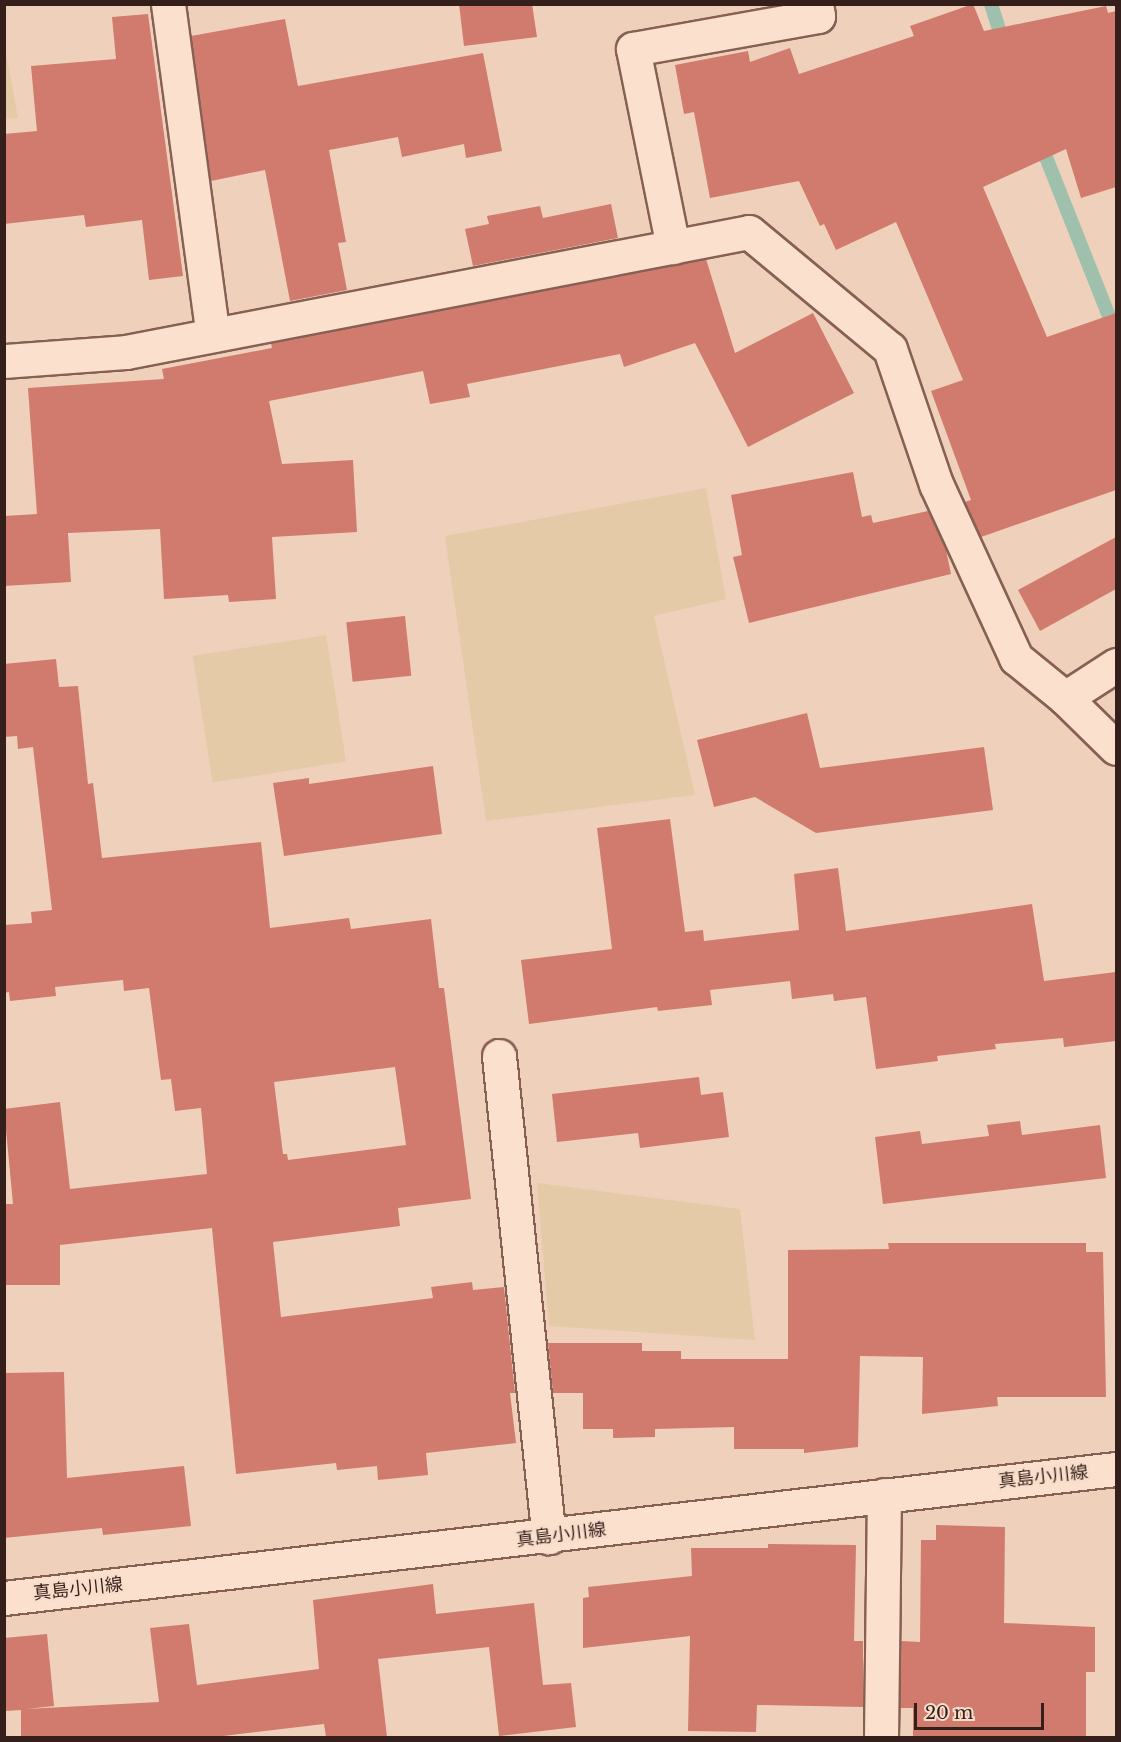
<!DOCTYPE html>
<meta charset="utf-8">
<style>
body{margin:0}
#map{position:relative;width:1121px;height:1742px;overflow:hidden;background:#efd0ba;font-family:"Libre Baskerville","Noto Sans JP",serif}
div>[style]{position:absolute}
.farmland>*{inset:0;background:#e5caa7;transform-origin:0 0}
.stream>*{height:14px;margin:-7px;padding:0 7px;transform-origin:7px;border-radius:7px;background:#9fc0ad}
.building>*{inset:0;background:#d07b6e;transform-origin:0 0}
.roads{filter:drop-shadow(2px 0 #876054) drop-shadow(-2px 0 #876054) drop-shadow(0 2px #876054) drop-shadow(0 -2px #876054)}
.minor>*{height:33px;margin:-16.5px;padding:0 16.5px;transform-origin:16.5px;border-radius:16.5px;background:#fae0cd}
span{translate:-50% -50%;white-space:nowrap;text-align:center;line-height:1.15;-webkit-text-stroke:4.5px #f7ddca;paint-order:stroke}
.street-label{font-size:18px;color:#351f1a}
.frame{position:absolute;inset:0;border:6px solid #351f1a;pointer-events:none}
.scale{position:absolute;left:914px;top:1703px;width:130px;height:27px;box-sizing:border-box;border:3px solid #351f1a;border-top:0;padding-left:8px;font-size:18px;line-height:21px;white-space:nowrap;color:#351f1a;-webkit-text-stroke:4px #f7ddca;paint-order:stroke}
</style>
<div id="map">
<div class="farmland">
<i style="clip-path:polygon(5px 47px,18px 118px,5px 119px,4px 119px)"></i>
<i style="clip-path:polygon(706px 488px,726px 599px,654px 616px,695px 795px,486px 821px,445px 536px)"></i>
<i style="left:326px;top:635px;width:128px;height:135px;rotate:81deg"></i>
<i style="clip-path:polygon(537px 1183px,740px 1209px,755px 1340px,549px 1326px)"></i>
</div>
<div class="stream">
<i style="left:991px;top:4px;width:43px;rotate:72.4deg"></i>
<i style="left:1040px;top:142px;width:206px;rotate:68.4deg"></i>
</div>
<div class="building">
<i style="clip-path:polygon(459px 4px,532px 4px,537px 37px,464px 46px)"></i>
<i style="clip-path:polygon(973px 4px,984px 31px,1106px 6px,1108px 13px,1116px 11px,1116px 187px,1081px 198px,1066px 149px,983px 187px,1047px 337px,1116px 313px,1116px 490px,981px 537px,965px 502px,971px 500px,931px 391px,963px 380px,896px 222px,836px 250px,824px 224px,820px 226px,799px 181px,710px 198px,694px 112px,684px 114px,675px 65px,748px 51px,750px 62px,790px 48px,799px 74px,914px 36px,910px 26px)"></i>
<i style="clip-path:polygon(148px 14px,183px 276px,149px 280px,142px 220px,86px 227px,84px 215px,4px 224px,4px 134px,37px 131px,31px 66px,116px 59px,112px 17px)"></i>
<i style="clip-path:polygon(285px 19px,298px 86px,483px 53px,502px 151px,466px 158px,464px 144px,402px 157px,398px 137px,329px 150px,346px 242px,338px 243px,347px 290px,290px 301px,265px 170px,211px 181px,191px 36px)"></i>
<i style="clip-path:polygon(611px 204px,618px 238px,473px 266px,465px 229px,489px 224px,487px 216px,540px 206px,543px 218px)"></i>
<i style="clip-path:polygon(706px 259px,735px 353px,813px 313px,854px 393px,748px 447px,695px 343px,624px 367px,620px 354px,467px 384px,470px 397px,430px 404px,423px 371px,269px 401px,282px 464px,353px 460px,357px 532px,272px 537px,276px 599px,229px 602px,228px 595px,164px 599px,160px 529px,68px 533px,71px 582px,4px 586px,4px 516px,37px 514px,28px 388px,164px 379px,162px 369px,272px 348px,271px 343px)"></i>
<i style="clip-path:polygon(853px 472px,862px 517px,871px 515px,873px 523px,928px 511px,946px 550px,951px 574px,749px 623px,733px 557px,742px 555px,731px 495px)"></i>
<i style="clip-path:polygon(1116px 537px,1116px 589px,1040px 631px,1018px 590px)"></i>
<i style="left:405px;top:616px;width:60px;height:59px;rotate:84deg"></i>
<i style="clip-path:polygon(evenodd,56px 659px,59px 687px,78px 686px,88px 784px,93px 783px,102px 858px,261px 842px,270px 928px,349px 918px,351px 929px,431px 919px,439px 988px,444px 988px,471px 1199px,398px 1208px,400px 1226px,273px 1242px,281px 1317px,433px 1298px,431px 1287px,472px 1282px,473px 1290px,504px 1287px,515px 1393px,510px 1393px,516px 1443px,426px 1453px,428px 1475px,378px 1480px,377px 1466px,337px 1470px,336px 1463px,236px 1474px,212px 1228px,60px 1245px,60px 1285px,4px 1285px,4px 1204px,13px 1204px,4px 1109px,60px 1102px,70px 1189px,207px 1174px,201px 1108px,175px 1111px,171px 1079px,161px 1080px,149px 988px,124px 991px,123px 980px,55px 987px,56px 996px,10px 1001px,9px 992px,4px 993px,4px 925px,32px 923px,31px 912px,52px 910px,33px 747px,18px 749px,17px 736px,4px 737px,4px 664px,56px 659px,395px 1067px,406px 1145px,288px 1160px,287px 1154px,283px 1154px,274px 1082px,395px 1067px)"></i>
<i style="clip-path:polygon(807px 713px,820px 768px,984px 747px,993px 810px,816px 833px,755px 797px,714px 807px,697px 740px)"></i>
<i style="clip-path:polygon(433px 766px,442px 834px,284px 856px,273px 783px,309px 778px,309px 784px)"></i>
<i style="clip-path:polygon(670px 819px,685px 932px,703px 930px,704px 941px,799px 930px,794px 874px,838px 868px,846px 931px,1032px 904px,1044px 981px,1116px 972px,1116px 1041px,1064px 1047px,1063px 1038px,995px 1044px,996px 1049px,937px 1056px,938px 1061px,876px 1069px,866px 997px,834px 1001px,833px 994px,792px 999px,790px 981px,710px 990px,712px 1005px,658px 1011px,657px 1007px,529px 1024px,521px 960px,612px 949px,597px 828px)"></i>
<i style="clip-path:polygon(699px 1077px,701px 1095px,723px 1092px,729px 1137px,640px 1148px,638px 1133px,557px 1142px,552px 1094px)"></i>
<i style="clip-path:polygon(1020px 1121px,1022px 1135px,1100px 1125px,1106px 1178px,883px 1204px,875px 1137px,920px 1131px,922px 1144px,989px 1136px,987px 1125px)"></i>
<i style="clip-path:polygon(888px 1243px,1086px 1243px,1086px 1252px,1103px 1252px,1106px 1397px,997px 1397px,998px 1406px,922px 1414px,923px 1357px,860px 1356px,858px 1447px,804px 1453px,804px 1449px,734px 1449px,734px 1427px,655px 1429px,655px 1437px,613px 1438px,613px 1429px,583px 1429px,583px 1393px,553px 1393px,548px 1343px,642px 1343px,642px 1351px,681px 1351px,681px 1359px,788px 1359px,788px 1250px,889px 1249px)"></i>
<i style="clip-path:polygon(64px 1372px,67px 1478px,184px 1466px,191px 1526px,103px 1535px,102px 1528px,4px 1538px,4px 1373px)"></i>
<i style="clip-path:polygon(936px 1525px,1005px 1527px,1004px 1623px,1095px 1627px,1095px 1672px,1086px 1672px,1086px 1737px,913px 1737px,913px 1708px,900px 1708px,901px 1641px,920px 1642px,921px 1540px,936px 1540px)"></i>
<i style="clip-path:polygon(768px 1544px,856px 1545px,854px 1641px,863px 1641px,863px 1707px,757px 1705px,756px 1732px,688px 1731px,690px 1636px,583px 1648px,583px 1598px,589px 1597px,588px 1587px,692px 1576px,691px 1548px,768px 1548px)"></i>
<i style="clip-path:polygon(433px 1584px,436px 1614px,534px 1603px,543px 1685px,571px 1683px,576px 1727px,499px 1736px,489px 1647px,378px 1659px,387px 1737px,326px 1737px,324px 1724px,215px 1737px,21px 1737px,21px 1710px,4px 1711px,4px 1638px,47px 1634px,54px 1706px,26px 1709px,159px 1702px,150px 1628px,189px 1624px,197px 1685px,319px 1669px,313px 1600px)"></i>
</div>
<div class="roads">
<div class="minor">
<i style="left:168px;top:4px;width:334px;rotate:82.3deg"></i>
<i style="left:673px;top:247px;width:202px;rotate:-101.4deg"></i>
<i style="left:633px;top:49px;width:188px;rotate:-10.1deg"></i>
<i style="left:818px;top:16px;width:12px;rotate:-99deg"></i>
<i style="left:4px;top:361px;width:122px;rotate:-4.2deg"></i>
<i style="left:126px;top:352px;width:634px;rotate:-10.9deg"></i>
<i style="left:749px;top:232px;width:183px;rotate:39.7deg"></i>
<i style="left:890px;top:349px;width:143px;rotate:71.2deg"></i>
<i style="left:936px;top:484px;width:192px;rotate:65.3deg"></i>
<i style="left:1016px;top:658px;width:63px;rotate:39.2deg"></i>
<i style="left:1065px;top:698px;width:61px;rotate:-32.9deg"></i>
<i style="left:1065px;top:698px;width:71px;rotate:44.4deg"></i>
<i style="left:499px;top:1056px;width:484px;rotate:84.1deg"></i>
<i style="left:4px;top:1598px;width:1119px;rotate:-6.62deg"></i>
<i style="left:881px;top:1738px;width:243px;rotate:-89.3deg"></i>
</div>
</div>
<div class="street-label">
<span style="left:1043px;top:1477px;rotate:-6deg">真島小川線</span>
<span style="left:561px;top:1535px;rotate:-7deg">真島小川線</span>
<span style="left:78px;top:1589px;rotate:-6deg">真島小川線</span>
</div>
<div class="frame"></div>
<div class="scale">20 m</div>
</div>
